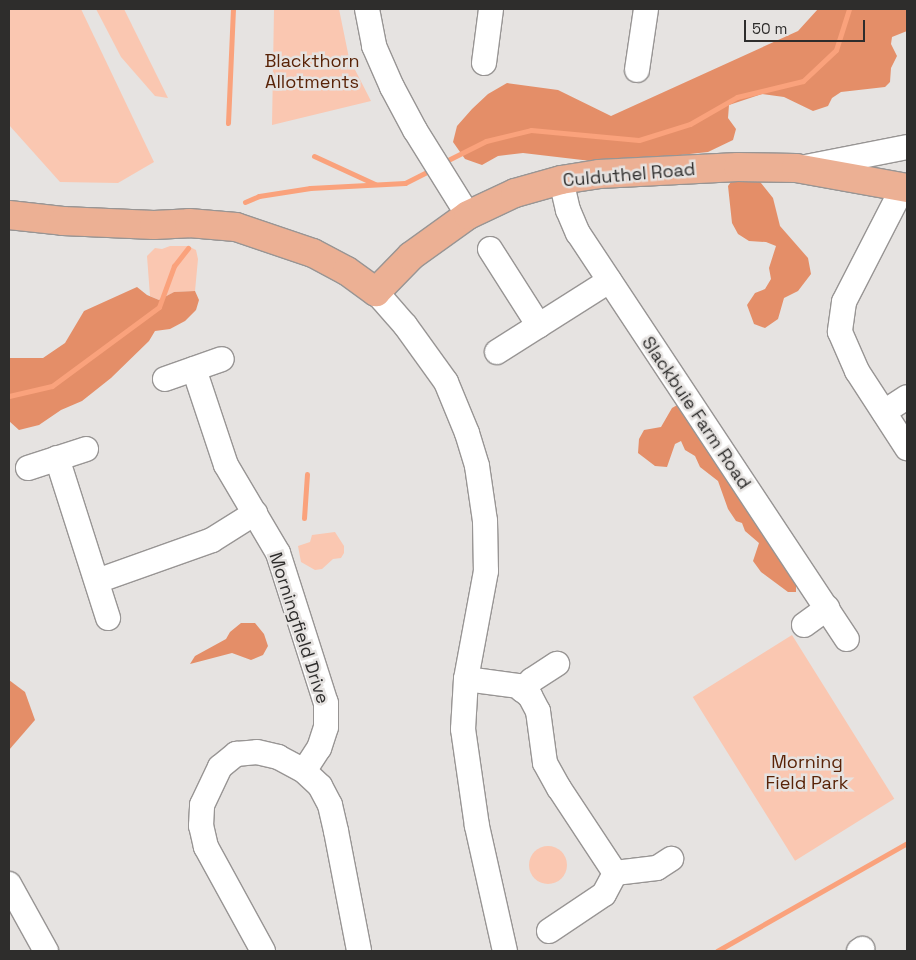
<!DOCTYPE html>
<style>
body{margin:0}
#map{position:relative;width:916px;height:960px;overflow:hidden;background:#e6e3e1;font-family:"Space Grotesk",sans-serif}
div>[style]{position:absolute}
.green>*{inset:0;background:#fac7b1;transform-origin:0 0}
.round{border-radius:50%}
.forest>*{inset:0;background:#e48e68}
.stream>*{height:5px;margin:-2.5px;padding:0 2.5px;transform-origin:2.5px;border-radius:2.5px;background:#faa27c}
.roads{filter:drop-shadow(1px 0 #989594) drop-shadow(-1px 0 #989594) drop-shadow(0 1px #989594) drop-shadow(0 -1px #989594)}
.minor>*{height:24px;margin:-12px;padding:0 12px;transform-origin:12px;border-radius:12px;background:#fff}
.major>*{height:28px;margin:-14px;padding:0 14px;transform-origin:14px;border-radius:14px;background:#ecb094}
span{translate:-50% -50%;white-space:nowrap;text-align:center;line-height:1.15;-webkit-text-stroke:5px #e6e3e1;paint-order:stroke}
.park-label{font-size:18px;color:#592307}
.street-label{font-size:18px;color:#2e2d2c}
.frame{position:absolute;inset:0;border:10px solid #2e2d2c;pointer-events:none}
.scale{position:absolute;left:744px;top:20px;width:121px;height:22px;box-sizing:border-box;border:2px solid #2e2d2c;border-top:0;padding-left:6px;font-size:15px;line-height:18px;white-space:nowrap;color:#2e2d2c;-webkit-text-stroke:4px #e6e3e1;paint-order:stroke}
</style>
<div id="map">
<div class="green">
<i style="clip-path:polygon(9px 9px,81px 9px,154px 162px,118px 183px,60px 182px,9px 125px)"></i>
<i style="clip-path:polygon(96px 9px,124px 9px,168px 98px,155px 96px,121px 57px)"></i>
<i style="clip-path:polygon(274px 9px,339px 9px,349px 58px,371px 101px,272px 125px)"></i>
<i style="clip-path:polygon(170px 246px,188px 246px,196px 250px,198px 259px,195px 291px,174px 292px,159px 300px,150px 296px,147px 256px,155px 248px,162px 249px)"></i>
<i style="clip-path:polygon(335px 532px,344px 546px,344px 553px,341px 558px,333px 559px,322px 569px,315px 570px,301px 562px,298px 546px,310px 542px,312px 535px)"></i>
<i style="left:792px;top:635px;width:193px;height:117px;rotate:58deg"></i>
<i class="round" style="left:529px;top:846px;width:38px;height:38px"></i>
</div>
<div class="forest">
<i style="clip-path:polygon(818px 9px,907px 9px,907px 31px,892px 37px,891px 44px,897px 56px,891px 68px,890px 82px,885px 87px,841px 92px,832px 98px,828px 106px,813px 111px,784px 97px,762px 94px,729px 105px,728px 118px,736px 129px,733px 140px,708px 152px,608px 163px,523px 153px,498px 156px,482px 165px,465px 159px,453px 142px,457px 126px,472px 109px,488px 94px,507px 83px,558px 90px,611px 116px,798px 31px)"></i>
<i style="clip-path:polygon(736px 175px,757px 178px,773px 198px,780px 226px,808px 258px,811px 274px,798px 291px,784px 298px,778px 319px,765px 328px,754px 324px,747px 305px,755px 293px,765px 289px,771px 279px,769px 268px,776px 246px,766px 242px,749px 241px,738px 234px,732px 223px,728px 186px)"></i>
<i style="clip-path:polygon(137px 287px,147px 295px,159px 300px,174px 292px,195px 291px,199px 300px,196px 310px,185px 321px,170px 329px,155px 331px,149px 341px,111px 378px,82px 401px,61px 410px,39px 425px,19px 430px,9px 421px,9px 358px,43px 358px,65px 343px,84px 311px)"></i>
<i style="clip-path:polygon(679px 404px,796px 583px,796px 592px,788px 592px,761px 572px,753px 561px,759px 543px,745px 531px,742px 523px,736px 521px,728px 509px,718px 481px,700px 467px,695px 456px,685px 450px,681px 441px,675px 444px,667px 467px,655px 466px,638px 453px,639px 439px,644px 430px,661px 427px,672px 408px)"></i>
<i style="clip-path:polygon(241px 623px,255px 623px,264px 634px,268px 646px,263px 655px,251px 660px,232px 653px,190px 664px,195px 656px,226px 639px,230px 632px)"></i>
<i style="clip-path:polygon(9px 680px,25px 692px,35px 720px,9px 750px)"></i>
</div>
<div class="stream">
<i style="left:228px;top:123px;width:114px;rotate:-87.5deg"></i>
<i style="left:314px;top:156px;width:67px;rotate:24.7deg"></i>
<i style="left:448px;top:160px;width:42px;rotate:-26.6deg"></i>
<i style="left:486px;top:141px;width:46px;rotate:-13.7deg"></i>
<i style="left:531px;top:130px;width:108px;rotate:5.3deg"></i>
<i style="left:639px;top:140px;width:53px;rotate:-17.4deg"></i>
<i style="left:690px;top:124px;width:54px;rotate:-29.9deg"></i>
<i style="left:737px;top:97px;width:68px;rotate:-13.6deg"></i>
<i style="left:803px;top:81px;width:45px;rotate:-43.2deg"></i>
<i style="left:836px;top:50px;width:43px;rotate:-72.4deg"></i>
<i style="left:245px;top:202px;width:15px;rotate:-23deg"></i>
<i style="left:259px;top:196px;width:52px;rotate:-8.9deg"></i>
<i style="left:310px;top:188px;width:95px;rotate:-3deg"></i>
<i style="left:405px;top:183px;width:25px;rotate:-27deg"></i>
<i style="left:9px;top:396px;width:44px;rotate:-13.1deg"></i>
<i style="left:52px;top:386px;width:133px;rotate:-36.4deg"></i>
<i style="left:159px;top:307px;width:44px;rotate:-69.9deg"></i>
<i style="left:174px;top:266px;width:23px;rotate:-52deg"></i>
<i style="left:304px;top:518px;width:44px;rotate:-86.1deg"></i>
<i style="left:717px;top:951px;width:219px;rotate:-29.6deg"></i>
</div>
<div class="roads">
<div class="minor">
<i style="left:367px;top:9px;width:38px;rotate:79deg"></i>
<i style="left:374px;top:46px;width:45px;rotate:66.3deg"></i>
<i style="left:392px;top:87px;width:49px;rotate:61.9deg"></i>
<i style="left:415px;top:130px;width:100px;rotate:58.1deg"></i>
<i style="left:484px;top:63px;width:54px;rotate:-82.6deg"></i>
<i style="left:637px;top:70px;width:62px;rotate:-81.6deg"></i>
<i style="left:806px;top:167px;width:103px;rotate:-11.2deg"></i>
<i style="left:561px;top:180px;width:31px;rotate:77deg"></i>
<i style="left:568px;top:210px;width:25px;rotate:67deg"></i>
<i style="left:578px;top:233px;width:487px;rotate:56.5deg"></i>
<i style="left:903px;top:187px;width:129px;rotate:117.2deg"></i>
<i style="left:844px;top:302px;width:30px;rotate:98deg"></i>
<i style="left:840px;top:332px;width:43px;rotate:66.4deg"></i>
<i style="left:857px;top:371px;width:92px;rotate:57deg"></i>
<i style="left:490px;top:249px;width:91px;rotate:57.5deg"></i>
<i style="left:376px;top:292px;width:44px;rotate:48.7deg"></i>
<i style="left:405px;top:325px;width:70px;rotate:54.3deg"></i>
<i style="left:446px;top:382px;width:55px;rotate:67.6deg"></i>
<i style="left:467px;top:433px;width:34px;rotate:73deg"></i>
<i style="left:477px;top:466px;width:56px;rotate:81.7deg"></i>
<i style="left:485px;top:521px;width:50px;rotate:88.9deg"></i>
<i style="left:486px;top:571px;width:110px;rotate:100.5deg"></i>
<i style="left:466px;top:679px;width:50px;rotate:93.4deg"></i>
<i style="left:463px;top:729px;width:98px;rotate:81.8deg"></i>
<i style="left:477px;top:826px;width:128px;rotate:77.4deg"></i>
<i style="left:497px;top:352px;width:133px;rotate:-32.4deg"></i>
<i style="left:194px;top:369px;width:101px;rotate:71.6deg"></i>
<i style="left:226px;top:465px;width:102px;rotate:59.4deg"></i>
<i style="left:278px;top:553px;width:157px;rotate:72.3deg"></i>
<i style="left:326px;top:703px;width:24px;rotate:90deg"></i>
<i style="left:326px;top:727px;width:22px;rotate:108deg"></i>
<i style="left:319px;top:748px;width:27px;rotate:123deg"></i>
<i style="left:165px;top:379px;width:60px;rotate:-19.3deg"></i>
<i style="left:884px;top:412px;width:27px;rotate:-33deg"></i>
<i style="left:57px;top:458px;width:168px;rotate:72.3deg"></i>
<i style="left:28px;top:468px;width:61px;rotate:-18.1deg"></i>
<i style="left:97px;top:581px;width:122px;rotate:-19.6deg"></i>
<i style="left:212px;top:540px;width:51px;rotate:-32.1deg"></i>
<i style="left:804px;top:625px;width:29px;rotate:-36deg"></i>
<i style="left:466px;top:679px;width:52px;rotate:7.7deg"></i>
<i style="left:518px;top:686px;width:16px;rotate:40deg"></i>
<i style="left:530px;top:696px;width:17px;rotate:62deg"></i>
<i style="left:538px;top:711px;width:52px;rotate:82.3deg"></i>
<i style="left:545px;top:763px;width:29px;rotate:61deg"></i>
<i style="left:559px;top:788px;width:102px;rotate:56.6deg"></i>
<i style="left:522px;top:690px;width:14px;rotate:-45deg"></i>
<i style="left:532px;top:680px;width:30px;rotate:-33deg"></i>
<i style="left:9px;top:884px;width:77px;rotate:61.1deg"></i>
<i style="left:549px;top:931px;width:66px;rotate:-33.9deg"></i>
<i style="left:604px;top:894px;width:24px;rotate:-62deg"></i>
<i style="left:615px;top:873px;width:42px;rotate:-6.8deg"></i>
<i style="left:657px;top:868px;width:17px;rotate:-33deg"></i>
<i style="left:263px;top:951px;width:119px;rotate:-118.7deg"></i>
<i style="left:206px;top:847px;width:22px;rotate:-103deg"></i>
<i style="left:201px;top:826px;width:21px;rotate:-87deg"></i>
<i style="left:202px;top:805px;width:42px;rotate:-64.7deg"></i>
<i style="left:220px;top:767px;width:21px;rotate:-39deg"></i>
<i style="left:236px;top:754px;width:21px;rotate:-5deg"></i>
<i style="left:257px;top:752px;width:22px;rotate:13deg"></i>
<i style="left:278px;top:757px;width:30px;rotate:28deg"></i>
<i style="left:304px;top:771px;width:22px;rotate:43deg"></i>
<i style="left:320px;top:786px;width:21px;rotate:62deg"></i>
<i style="left:330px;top:805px;width:27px;rotate:77deg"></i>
<i style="left:336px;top:831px;width:122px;rotate:79.1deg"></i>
<i style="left:859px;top:951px;width:4px;rotate:-34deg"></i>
</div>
<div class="major">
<i style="left:9px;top:215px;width:54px;rotate:6.3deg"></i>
<i style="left:63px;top:221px;width:91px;rotate:2.5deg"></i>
<i style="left:154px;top:225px;width:35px;rotate:-3deg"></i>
<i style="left:189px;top:223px;width:47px;rotate:4.9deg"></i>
<i style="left:236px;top:227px;width:81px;rotate:18.7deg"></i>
<i style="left:313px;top:253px;width:38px;rotate:28deg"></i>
<i style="left:347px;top:271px;width:36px;rotate:36deg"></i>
<i style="left:376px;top:292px;width:50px;rotate:-45.8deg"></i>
<i style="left:411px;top:256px;width:70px;rotate:-35.7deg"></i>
<i style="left:468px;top:215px;width:52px;rotate:-25.1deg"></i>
<i style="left:515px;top:193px;width:48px;rotate:-15.8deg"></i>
<i style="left:561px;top:180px;width:38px;rotate:-9deg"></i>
<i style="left:599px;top:174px;width:139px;rotate:-2.9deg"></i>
<i style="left:738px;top:167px;width:58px;rotate:1deg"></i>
<i style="left:796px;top:168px;width:113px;rotate:10.2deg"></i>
</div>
</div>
<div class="park-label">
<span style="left:312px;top:72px">Blackthorn<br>Allotments</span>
<span style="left:807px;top:773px">Morning<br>Field Park</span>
</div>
<div class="street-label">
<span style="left:629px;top:175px;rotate:-5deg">Culduthel Road</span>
<span style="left:696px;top:413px;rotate:56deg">Slackbuie Farm Road</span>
<span style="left:299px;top:628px;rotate:72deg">Morningfield Drive</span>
</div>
<div class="frame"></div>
<div class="scale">50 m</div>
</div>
